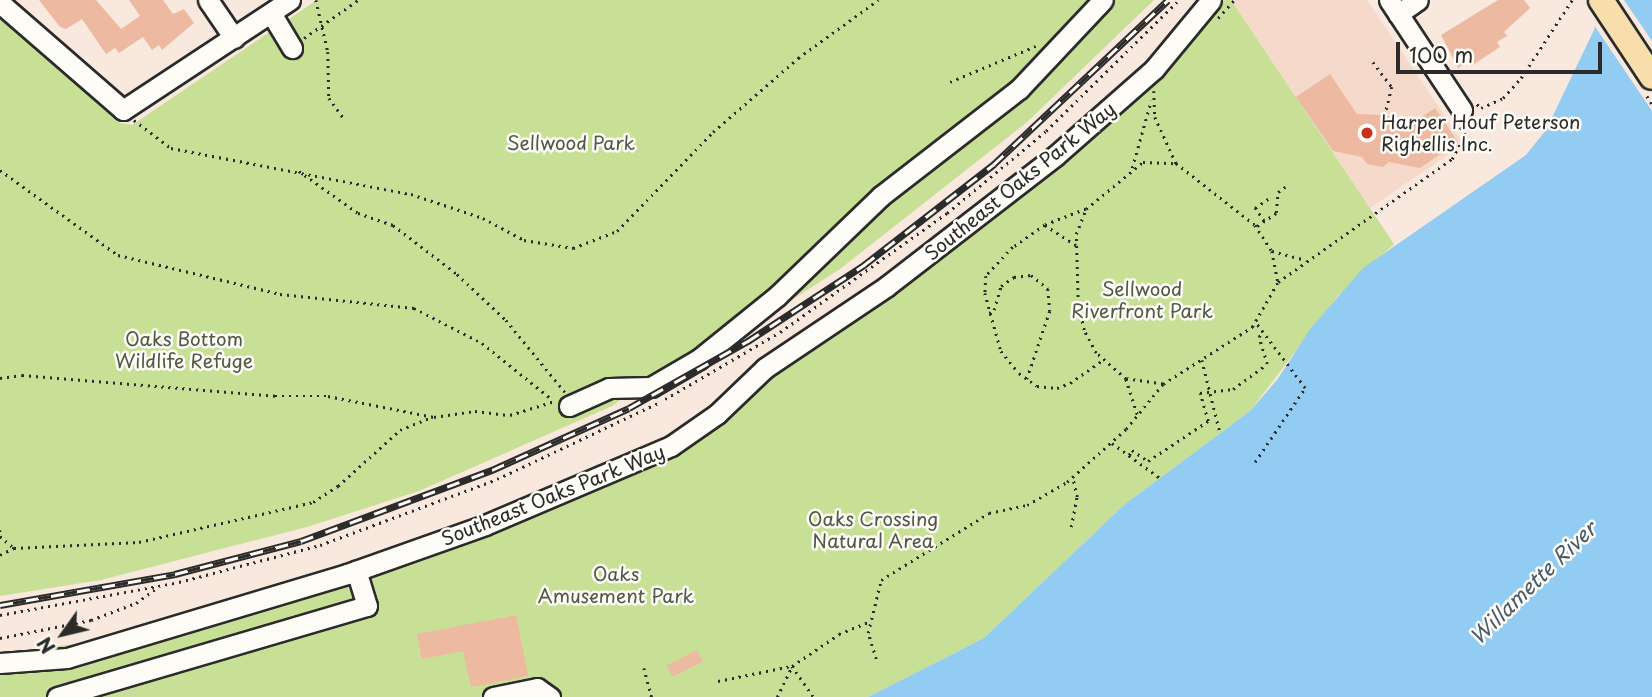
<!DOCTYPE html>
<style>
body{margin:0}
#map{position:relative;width:1652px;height:697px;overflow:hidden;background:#f8e8dd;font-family:"Playpen Sans",sans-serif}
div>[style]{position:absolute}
.built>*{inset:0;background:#f5dacb}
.green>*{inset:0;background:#c7e096}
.water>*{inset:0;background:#92ccf2}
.pier>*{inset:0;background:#f8e8dd}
.building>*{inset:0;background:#eeb9a1;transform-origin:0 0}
.path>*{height:2.5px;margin-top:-1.25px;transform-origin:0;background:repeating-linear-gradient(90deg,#2b2b2b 0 2px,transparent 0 7px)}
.roads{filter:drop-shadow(2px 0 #2b2b2b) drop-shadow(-2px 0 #2b2b2b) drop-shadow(0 2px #2b2b2b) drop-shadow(0 -2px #2b2b2b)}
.minor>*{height:19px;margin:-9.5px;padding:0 9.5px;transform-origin:9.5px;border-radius:9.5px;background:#fdfcf7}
.major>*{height:24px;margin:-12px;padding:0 12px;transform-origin:12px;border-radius:12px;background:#f8deab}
.rail>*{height:7px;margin-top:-3.5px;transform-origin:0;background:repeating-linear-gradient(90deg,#fdfcf7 0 13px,#2b2b2b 0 26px);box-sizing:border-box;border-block:2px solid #2b2b2b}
.dots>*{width:19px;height:19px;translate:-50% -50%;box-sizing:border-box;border:4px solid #fdfcf7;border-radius:50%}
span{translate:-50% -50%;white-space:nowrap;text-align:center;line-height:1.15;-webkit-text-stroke:5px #fdfcf7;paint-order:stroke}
.poi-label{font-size:19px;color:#2b2b2b}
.left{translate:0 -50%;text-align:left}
.park-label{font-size:19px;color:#525846}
.street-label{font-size:19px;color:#2b2b2b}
.water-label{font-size:21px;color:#4a5b67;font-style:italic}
.north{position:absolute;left:28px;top:599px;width:70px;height:70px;-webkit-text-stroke:5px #fdfcf7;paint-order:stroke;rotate:236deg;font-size:19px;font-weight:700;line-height:28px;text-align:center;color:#2b2b2b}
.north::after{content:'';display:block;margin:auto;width:24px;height:32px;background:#2b2b2b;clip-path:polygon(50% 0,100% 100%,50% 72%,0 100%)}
.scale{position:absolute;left:1396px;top:42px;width:206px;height:32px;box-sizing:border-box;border:4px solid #2b2b2b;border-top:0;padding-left:9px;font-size:21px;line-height:24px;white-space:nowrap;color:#2b2b2b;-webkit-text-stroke:5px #fdfcf7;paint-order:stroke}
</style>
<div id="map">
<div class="built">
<i style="clip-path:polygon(1231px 0,1367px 0,1461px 140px,1455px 150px,1370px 208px)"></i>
</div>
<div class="green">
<i style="clip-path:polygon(317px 0,1154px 0,1026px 123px,840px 269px,748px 328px,769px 298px,650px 382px,616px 380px,557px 410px,569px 411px,609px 394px,630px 393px,612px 406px,419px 491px,307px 527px,101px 580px,0 596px,0 15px,120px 123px,132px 125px)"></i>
<i style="clip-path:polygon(1225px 0,1231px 0,1394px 244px,1337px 297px,1250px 411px,1125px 504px,984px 638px,868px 697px,0 697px,0 654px,97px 641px,383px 554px,450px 530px,733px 409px,794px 358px,892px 294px,1068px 161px,1162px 76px)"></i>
</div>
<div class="water">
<i style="clip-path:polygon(1601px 0,1652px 0,1652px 697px,868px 697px,984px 638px,1125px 504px,1250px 411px,1277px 380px,1311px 328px,1363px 268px,1526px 155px,1546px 130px,1594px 30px)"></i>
</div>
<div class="pier">
<i style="clip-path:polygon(1598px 0,1624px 0,1652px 41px,1652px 111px,1592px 22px)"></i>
</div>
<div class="building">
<i style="clip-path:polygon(39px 0,96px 0,121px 29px,140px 16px,129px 0,163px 0,173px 14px,184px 9px,194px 23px,162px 50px,159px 45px,152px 50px,143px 37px,119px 53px,115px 48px,106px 54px,82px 19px,66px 29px,60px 27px)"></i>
<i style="clip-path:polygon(1498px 0,1524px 0,1530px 8px,1504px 32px,1507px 36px,1497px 42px,1500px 47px,1471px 66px,1468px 62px,1458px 68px,1441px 35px)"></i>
<i style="clip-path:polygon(1330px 74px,1357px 114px,1385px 115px,1411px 124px,1435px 108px,1458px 142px,1420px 168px,1389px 162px,1383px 167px,1367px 164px,1362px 157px,1333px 151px,1296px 97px)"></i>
<i style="clip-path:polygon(516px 615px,528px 676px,471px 687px,463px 651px,422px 659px,417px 634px)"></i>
<i style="left:697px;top:650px;width:13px;height:34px;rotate:63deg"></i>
</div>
<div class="path">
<i style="left:316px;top:0;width:53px;rotate:77deg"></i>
<i style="left:328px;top:52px;width:46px;rotate:88.8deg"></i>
<i style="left:329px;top:98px;width:26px;rotate:54deg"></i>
<i style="left:1218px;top:18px;width:24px;rotate:-48deg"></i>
<i style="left:304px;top:38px;width:66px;rotate:-35.1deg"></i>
<i style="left:1373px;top:62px;width:31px;rotate:53deg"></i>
<i style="left:1392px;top:87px;width:29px;rotate:104deg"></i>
<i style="left:950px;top:82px;width:95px;rotate:-22.8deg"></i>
<i style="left:1154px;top:91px;width:26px;rotate:88deg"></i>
<i style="left:1155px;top:117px;width:51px;rotate:65.5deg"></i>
<i style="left:1647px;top:96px;width:9px;rotate:58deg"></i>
<i style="left:1477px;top:104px;width:6px;rotate:45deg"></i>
<i style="left:1481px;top:108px;width:24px;rotate:-24deg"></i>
<i style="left:1503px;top:98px;width:27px;rotate:-48deg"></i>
<i style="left:1521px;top:78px;width:93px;rotate:-56.8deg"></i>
<i style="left:134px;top:120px;width:46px;rotate:37.1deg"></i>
<i style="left:171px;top:148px;width:244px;rotate:10.9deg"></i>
<i style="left:411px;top:194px;width:76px;rotate:18.4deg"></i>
<i style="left:483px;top:218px;width:47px;rotate:28.2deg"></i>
<i style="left:524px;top:240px;width:50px;rotate:9.3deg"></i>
<i style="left:573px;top:248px;width:47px;rotate:-21.1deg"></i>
<i style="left:617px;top:231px;width:138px;rotate:-45.9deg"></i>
<i style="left:713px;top:132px;width:113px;rotate:-41deg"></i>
<i style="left:798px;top:58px;width:99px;rotate:-35.9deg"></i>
<i style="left:1132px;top:168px;width:70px;rotate:-74.2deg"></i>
<i style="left:0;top:170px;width:145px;rotate:35.8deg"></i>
<i style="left:118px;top:255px;width:167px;rotate:13.5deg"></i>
<i style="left:280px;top:294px;width:135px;rotate:6deg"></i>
<i style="left:414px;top:308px;width:76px;rotate:27.2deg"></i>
<i style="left:482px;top:343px;width:91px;rotate:38.8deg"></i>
<i style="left:299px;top:171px;width:72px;rotate:35.4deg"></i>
<i style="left:358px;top:213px;width:37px;rotate:19deg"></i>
<i style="left:393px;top:225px;width:81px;rotate:37.4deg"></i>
<i style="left:457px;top:274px;width:67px;rotate:43.2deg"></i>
<i style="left:506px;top:320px;width:93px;rotate:50.7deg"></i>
<i style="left:1086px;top:209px;width:44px;rotate:158.7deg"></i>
<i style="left:1045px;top:225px;width:39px;rotate:145deg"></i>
<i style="left:1013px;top:247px;width:40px;rotate:133deg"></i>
<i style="left:986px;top:276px;width:17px;rotate:93deg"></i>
<i style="left:985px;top:293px;width:60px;rotate:74.6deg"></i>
<i style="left:1001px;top:351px;width:28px;rotate:51deg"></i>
<i style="left:1019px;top:373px;width:22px;rotate:36deg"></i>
<i style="left:1037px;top:386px;width:20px;rotate:6deg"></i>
<i style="left:1057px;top:388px;width:14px;rotate:-21deg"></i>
<i style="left:1070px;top:383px;width:40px;rotate:-34.9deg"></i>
<i style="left:1264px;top:221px;width:16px;rotate:-125deg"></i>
<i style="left:1255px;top:208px;width:16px;rotate:-35deg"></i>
<i style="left:1045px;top:225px;width:38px;rotate:33deg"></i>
<i style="left:1257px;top:226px;width:23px;rotate:-34deg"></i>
<i style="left:1276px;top:213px;width:21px;rotate:-85deg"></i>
<i style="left:1278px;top:192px;width:9px;rotate:-36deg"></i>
<i style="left:1272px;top:251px;width:35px;rotate:15deg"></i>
<i style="left:989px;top:313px;width:6px;rotate:-31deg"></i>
<i style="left:994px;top:310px;width:25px;rotate:-74deg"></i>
<i style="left:1001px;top:286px;width:16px;rotate:-35deg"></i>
<i style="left:1014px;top:277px;width:17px;rotate:-7deg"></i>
<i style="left:1031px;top:275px;width:22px;rotate:39deg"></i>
<i style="left:1048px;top:289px;width:22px;rotate:85deg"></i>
<i style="left:1050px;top:311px;width:72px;rotate:108.7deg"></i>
<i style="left:1202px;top:360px;width:74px;rotate:76deg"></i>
<i style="left:0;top:378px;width:22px;rotate:-8deg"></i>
<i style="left:22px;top:375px;width:254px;rotate:4.7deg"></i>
<i style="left:275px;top:396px;width:53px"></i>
<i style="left:328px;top:396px;width:108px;rotate:11.2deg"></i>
<i style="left:434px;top:417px;width:41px;rotate:-8.3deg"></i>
<i style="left:475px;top:411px;width:35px;rotate:7deg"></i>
<i style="left:510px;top:415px;width:47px;rotate:-17.3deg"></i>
<i style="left:1126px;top:379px;width:39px;rotate:72deg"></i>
<i style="left:1163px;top:384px;width:37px;rotate:-172deg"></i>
<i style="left:1126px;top:379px;width:40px;rotate:-139deg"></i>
<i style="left:1096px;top:353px;width:26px;rotate:-118deg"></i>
<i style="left:1084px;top:330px;width:27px;rotate:-103deg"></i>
<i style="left:1078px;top:304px;width:70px;rotate:-91.6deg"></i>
<i style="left:1076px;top:234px;width:27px;rotate:-68deg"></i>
<i style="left:1086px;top:209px;width:74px;rotate:-39.5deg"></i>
<i style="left:1143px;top:162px;width:33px;rotate:2deg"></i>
<i style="left:1176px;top:163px;width:100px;rotate:38.1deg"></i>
<i style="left:1255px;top:225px;width:31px;rotate:57deg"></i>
<i style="left:1272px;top:251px;width:32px;rotate:79deg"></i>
<i style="left:665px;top:399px;width:133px;rotate:-30.2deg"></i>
<i style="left:780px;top:332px;width:205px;rotate:-35.5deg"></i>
<i style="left:947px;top:213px;width:129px;rotate:-39.6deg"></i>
<i style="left:1046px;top:131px;width:187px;rotate:-44.6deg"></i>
<i style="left:1112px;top:443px;width:59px;rotate:36.1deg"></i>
<i style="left:1129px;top:455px;width:6px;rotate:-59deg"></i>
<i style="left:1132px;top:450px;width:19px;rotate:35deg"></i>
<i style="left:1148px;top:461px;width:72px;rotate:-33.7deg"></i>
<i style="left:1208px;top:421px;width:29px;rotate:-106deg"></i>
<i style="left:1200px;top:393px;width:33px;rotate:-7deg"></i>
<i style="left:1233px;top:389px;width:42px;rotate:-36.3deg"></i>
<i style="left:1267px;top:364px;width:28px;rotate:-107deg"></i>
<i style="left:1259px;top:337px;width:7px;rotate:-63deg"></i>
<i style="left:1255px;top:462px;width:89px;rotate:-56deg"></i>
<i style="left:1305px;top:388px;width:83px;rotate:-127.1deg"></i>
<i style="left:1071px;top:527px;width:31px;rotate:-79deg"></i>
<i style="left:1077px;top:497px;width:18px;rotate:-103deg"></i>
<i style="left:0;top:530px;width:13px;rotate:90deg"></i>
<i style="left:0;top:536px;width:18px;rotate:41deg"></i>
<i style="left:0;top:555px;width:16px;rotate:-27deg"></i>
<i style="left:14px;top:548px;width:125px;rotate:-2.7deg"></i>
<i style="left:139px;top:542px;width:179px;rotate:-12.9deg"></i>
<i style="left:313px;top:502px;width:30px;rotate:-33deg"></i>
<i style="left:338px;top:486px;width:84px;rotate:-42.1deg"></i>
<i style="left:400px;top:430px;width:35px;rotate:-22deg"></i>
<i style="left:0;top:615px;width:182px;rotate:-10.4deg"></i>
<i style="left:179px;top:582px;width:146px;rotate:-14.7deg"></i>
<i style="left:320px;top:545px;width:189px;rotate:-20.4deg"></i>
<i style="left:497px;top:479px;width:180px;rotate:-25.3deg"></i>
<i style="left:0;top:638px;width:93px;rotate:-11.2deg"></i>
<i style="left:91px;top:620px;width:48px;rotate:-20.7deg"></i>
<i style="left:136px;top:603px;width:24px;rotate:-36deg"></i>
<i style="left:876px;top:659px;width:27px;rotate:-107deg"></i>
<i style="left:868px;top:633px;width:55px;rotate:-76.2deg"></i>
<i style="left:881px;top:580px;width:127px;rotate:-31.8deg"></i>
<i style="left:989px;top:513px;width:39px;rotate:-12deg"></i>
<i style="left:1027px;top:505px;width:46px;rotate:-29.9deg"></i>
<i style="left:1067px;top:482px;width:79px;rotate:-41.9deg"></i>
<i style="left:1126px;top:429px;width:58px;rotate:-50.6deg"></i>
<i style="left:1163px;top:384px;width:106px;rotate:-32.6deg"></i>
<i style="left:1252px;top:327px;width:52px;rotate:-60deg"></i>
<i style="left:1278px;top:282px;width:213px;rotate:-35.3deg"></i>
<i style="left:1452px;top:159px;width:27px;rotate:-62deg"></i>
<i style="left:1465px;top:135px;width:11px;rotate:-124deg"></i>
<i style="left:792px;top:666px;width:38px;rotate:55deg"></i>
<i style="left:644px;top:668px;width:30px;rotate:75deg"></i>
<i style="left:718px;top:681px;width:76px;rotate:-11.5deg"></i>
<i style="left:792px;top:666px;width:57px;rotate:-34.2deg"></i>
<i style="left:839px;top:634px;width:32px;rotate:-22deg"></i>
<i style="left:777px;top:697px;width:34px;rotate:-64deg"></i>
</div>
<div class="roads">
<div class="minor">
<i style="left:208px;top:0;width:46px;rotate:55.6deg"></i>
<i style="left:1389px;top:0;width:132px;rotate:56.4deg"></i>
<i style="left:0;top:3px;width:163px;rotate:41deg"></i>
<i style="left:123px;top:110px;width:200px;rotate:-33.4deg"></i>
<i style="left:271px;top:13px;width:41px;rotate:59deg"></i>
<i style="left:1398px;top:14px;width:24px;rotate:-35deg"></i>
<i style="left:569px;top:406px;width:44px;rotate:-24.2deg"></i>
<i style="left:609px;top:388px;width:42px;rotate:-1.4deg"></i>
<i style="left:651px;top:387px;width:56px;rotate:-30.3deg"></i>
<i style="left:699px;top:359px;width:100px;rotate:-38.9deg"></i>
<i style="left:777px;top:296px;width:144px;rotate:-43.9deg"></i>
<i style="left:881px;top:196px;width:175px;rotate:-37.8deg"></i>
<i style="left:1019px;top:89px;width:122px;rotate:-46.7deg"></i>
<i style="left:0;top:663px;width:67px;rotate:-4.3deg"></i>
<i style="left:67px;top:658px;width:292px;rotate:-16.7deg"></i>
<i style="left:347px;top:574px;width:146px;rotate:-19.5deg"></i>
<i style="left:485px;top:525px;width:202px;rotate:-23deg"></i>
<i style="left:671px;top:446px;width:56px;rotate:-34.8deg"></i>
<i style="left:717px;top:414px;width:66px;rotate:-43.8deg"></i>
<i style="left:765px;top:368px;width:147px;rotate:-33.9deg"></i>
<i style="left:887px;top:286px;width:212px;rotate:-37.7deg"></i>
<i style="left:1055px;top:156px;width:132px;rotate:-41.3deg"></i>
<i style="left:1154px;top:69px;width:89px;rotate:-50.4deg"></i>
<i style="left:57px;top:697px;width:323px;rotate:-16.4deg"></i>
<i style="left:367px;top:606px;width:37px;rotate:-107deg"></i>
<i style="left:493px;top:697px;width:45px;rotate:-11.6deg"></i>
<i style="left:537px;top:688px;width:16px;rotate:35deg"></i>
</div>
<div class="major">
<i style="left:1601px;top:0;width:92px;rotate:56.5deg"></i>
</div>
</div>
<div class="rail">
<i style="left:0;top:605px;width:178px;rotate:-10deg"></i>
<i style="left:175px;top:574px;width:130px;rotate:-14.7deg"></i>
<i style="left:301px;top:541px;width:204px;rotate:-20.4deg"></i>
<i style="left:492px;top:470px;width:150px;rotate:-24.3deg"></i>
<i style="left:629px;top:408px;width:137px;rotate:-29.4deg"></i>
<i style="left:748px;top:341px;width:139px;rotate:-33.2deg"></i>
<i style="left:864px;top:265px;width:165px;rotate:-37.8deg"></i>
<i style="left:994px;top:164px;width:239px;rotate:-43.3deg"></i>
</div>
<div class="dots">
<i style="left:1367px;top:133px;background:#c8321e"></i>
</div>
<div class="poi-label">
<span class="left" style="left:1381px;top:133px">Harper Houf Peterson<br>Righellis Inc.</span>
</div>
<div class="park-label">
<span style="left:571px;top:143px">Sellwood Park</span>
<span style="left:1142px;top:300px">Sellwood<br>Riverfront Park</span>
<span style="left:184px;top:350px">Oaks Bottom<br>Wildlife Refuge</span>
<span style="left:873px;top:530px">Oaks Crossing<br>Natural Area</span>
<span style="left:616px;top:585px">Oaks<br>Amusement Park</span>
</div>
<div class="street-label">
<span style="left:1020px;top:181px;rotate:-39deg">Southeast Oaks Park Way</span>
<span style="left:553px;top:495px;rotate:-22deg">Southeast Oaks Park Way</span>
</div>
<div class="water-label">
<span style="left:1532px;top:582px;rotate:-44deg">Willamette River</span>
</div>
<div class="north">N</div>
<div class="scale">100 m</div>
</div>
